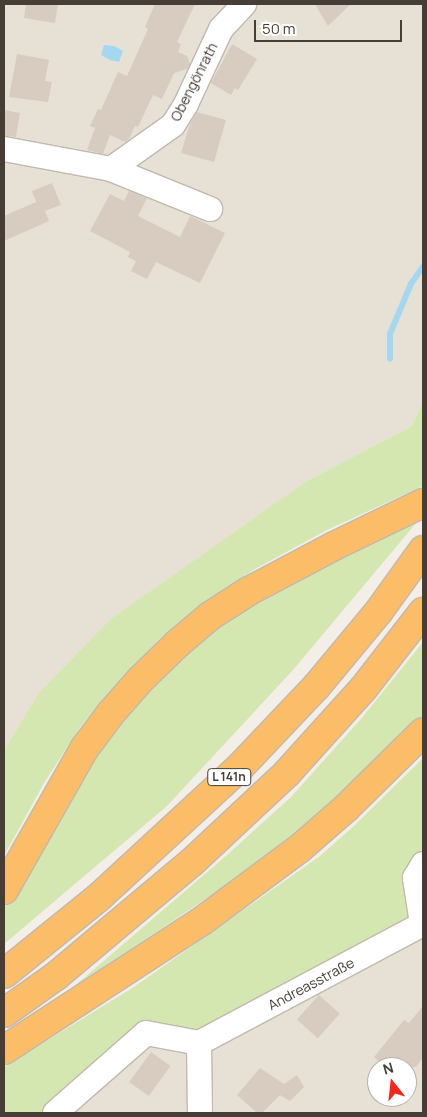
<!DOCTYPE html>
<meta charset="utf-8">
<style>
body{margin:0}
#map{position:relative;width:427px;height:1117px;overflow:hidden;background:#f3eee7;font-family:Manrope,sans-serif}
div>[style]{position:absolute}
.residential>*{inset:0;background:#e7e0d5}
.green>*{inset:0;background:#d4e7b0}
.water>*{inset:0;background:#a4d8f0}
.stream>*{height:5.5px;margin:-2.75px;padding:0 2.75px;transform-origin:2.75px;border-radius:2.75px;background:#a4d8f0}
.building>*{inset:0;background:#d8ccc0;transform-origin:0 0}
.roads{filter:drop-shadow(1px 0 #c2b8ad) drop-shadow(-1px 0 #c2b8ad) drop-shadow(0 1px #c2b8ad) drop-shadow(0 -1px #c2b8ad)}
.minor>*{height:24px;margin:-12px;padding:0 12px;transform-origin:12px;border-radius:12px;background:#fff}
.highway>*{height:28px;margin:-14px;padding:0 14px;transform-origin:14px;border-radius:14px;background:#fcbd69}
span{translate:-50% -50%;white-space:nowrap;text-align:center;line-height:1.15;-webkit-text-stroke:4px #fff;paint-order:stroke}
.shield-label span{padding:1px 4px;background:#fff;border:1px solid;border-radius:4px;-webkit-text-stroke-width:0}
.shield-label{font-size:12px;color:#463e36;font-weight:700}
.street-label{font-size:14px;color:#463e36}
.frame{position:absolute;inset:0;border:5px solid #463e36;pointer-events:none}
.north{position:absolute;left:367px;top:1057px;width:50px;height:50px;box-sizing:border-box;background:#fff;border:1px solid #b5b2af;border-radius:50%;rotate:344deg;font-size:14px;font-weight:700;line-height:20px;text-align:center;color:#463e36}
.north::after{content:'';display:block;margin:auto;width:18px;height:22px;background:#f82619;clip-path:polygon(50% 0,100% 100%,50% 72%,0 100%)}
.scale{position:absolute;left:254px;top:20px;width:148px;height:22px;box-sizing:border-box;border:2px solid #463e36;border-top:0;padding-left:6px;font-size:15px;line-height:18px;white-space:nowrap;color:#463e36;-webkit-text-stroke:4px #fff;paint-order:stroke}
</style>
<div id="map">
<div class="residential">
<i style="clip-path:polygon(4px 4px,423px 4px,423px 401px,412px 426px,307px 481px,39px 693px,4px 750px)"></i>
<i style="clip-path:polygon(evenodd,423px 847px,423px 1113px,44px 1113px,408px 871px,423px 847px,377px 1067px,407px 1067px,407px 1097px,377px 1097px,377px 1067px)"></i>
</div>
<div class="green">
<i style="clip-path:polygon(423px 401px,423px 486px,327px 530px,255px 569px,209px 600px,161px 638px,117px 683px,81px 726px,44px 783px,4px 856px,4px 750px,39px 693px,111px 619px,307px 481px,412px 426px)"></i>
<i style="clip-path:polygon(417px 522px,293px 670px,167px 806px,4px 944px,4px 909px,65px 797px,114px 728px,164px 672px,222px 622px,276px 587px)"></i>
<i style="clip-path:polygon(423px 642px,423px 715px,390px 752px,322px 815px,262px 861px,70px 990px,227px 855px,291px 797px,361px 719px)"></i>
<i style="clip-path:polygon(423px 758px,423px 847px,409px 871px,417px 921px,199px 1035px,145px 1023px,44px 1113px,4px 1113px,4px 1067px,134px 987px,320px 856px,355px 825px)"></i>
</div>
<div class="water">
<i style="clip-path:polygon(104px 45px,114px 46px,123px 51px,119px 62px,110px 60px,101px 55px)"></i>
</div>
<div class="stream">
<i style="left:390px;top:359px;width:25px;rotate:-90deg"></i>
<i style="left:390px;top:334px;width:54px;rotate:-67.2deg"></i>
<i style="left:411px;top:284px;width:21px;rotate:-55deg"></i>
</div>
<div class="building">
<i style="clip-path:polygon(26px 4px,58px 4px,55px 23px,24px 18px)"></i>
<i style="clip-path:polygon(155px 4px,195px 4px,177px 42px,181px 44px,178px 52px,187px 56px,190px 64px,187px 69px,174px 73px,162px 99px,153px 95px,138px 127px,135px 126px,129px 139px,125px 142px,110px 135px,103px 154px,87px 150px,95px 128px,90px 126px,98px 109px,101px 110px,118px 72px,127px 76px,148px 29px,145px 27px)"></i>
<i style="clip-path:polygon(315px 4px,351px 4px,328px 26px)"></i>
<i style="clip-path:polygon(232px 44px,257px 59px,238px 90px,235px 88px,231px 95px,211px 83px)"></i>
<i style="clip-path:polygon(17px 54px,49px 60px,45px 81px,52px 82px,48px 102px,9px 97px)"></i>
<i style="clip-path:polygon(4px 110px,20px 113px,16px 137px,4px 136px)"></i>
<i style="clip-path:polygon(197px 112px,226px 120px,214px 162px,181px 153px,190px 124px)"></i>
<i style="clip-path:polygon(52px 183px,61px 205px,45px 211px,49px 221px,4px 241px,4px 216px,36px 202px,32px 191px)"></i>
<i style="clip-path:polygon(129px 191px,147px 198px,138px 216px,180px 237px,190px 216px,225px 233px,200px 283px,156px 262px,147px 279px,131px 271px,136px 261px,128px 257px,130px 252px,90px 231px,110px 194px,124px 201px)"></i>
<i style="left:319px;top:995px;width:28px;height:33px;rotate:42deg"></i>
<i style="clip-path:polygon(423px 1006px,423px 1058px,416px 1067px,386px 1067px,374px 1057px,404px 1020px,409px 1023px)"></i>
<i style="left:151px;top:1052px;width:24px;height:37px;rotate:36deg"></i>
<i style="clip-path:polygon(260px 1068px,284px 1084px,297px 1075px,304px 1087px,290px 1101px,280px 1095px,262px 1113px,257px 1113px,237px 1095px)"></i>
</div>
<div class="roads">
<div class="minor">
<i style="left:4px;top:149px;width:109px;rotate:10.6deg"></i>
<i style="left:111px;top:169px;width:107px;rotate:22deg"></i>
<i style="left:111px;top:169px;width:76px;rotate:-35.4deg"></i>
<i style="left:173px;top:125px;width:25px;rotate:-58deg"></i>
<i style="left:186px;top:104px;width:83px;rotate:-65deg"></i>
<i style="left:221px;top:29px;width:34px;rotate:-47deg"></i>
<i style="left:422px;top:924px;width:47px;rotate:-98.7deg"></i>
<i style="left:415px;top:878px;width:16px;rotate:-60deg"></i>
<i style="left:199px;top:1043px;width:254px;rotate:-28deg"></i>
<i style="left:199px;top:1043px;width:70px;rotate:89.2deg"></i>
<i style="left:55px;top:1113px;width:121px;rotate:-41.3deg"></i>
<i style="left:146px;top:1033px;width:54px;rotate:10.7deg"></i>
</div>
<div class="highway">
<i style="left:4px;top:890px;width:162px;rotate:-60.4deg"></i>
<i style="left:84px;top:749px;width:45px;rotate:-53.1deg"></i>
<i style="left:111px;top:713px;width:44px;rotate:-48.7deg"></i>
<i style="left:140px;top:680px;width:52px;rotate:-44.2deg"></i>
<i style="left:177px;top:644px;width:43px;rotate:-40.3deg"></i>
<i style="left:210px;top:616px;width:46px;rotate:-32.7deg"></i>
<i style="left:249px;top:591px;width:96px;rotate:-27.9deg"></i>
<i style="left:334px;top:546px;width:99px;rotate:-25.8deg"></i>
<i style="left:4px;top:974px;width:121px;rotate:-39deg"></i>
<i style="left:98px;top:898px;width:193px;rotate:-42.7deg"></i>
<i style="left:240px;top:767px;width:110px;rotate:-46.5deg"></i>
<i style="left:316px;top:687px;width:99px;rotate:-50.3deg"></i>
<i style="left:379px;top:611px;width:75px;rotate:-54.2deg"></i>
<i style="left:4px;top:1013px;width:64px;rotate:-35.4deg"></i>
<i style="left:56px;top:976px;width:177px;rotate:-40deg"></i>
<i style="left:192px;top:862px;width:130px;rotate:-43.1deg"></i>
<i style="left:287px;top:773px;width:113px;rotate:-47.9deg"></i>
<i style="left:363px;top:689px;width:98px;rotate:-52.1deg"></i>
<i style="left:4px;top:1050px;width:236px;rotate:-33.1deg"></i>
<i style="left:202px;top:921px;width:121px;rotate:-36.6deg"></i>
<i style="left:299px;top:849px;width:62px;rotate:-41.1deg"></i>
<i style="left:346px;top:808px;width:108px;rotate:-44.6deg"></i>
</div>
</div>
<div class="shield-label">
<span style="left:229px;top:777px">L 141n</span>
</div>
<div class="street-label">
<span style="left:194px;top:82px;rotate:-63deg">Obengönrath</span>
<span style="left:311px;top:984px;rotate:-28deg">Andreasstraße</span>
</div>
<div class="frame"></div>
<div class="north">N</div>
<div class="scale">50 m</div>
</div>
